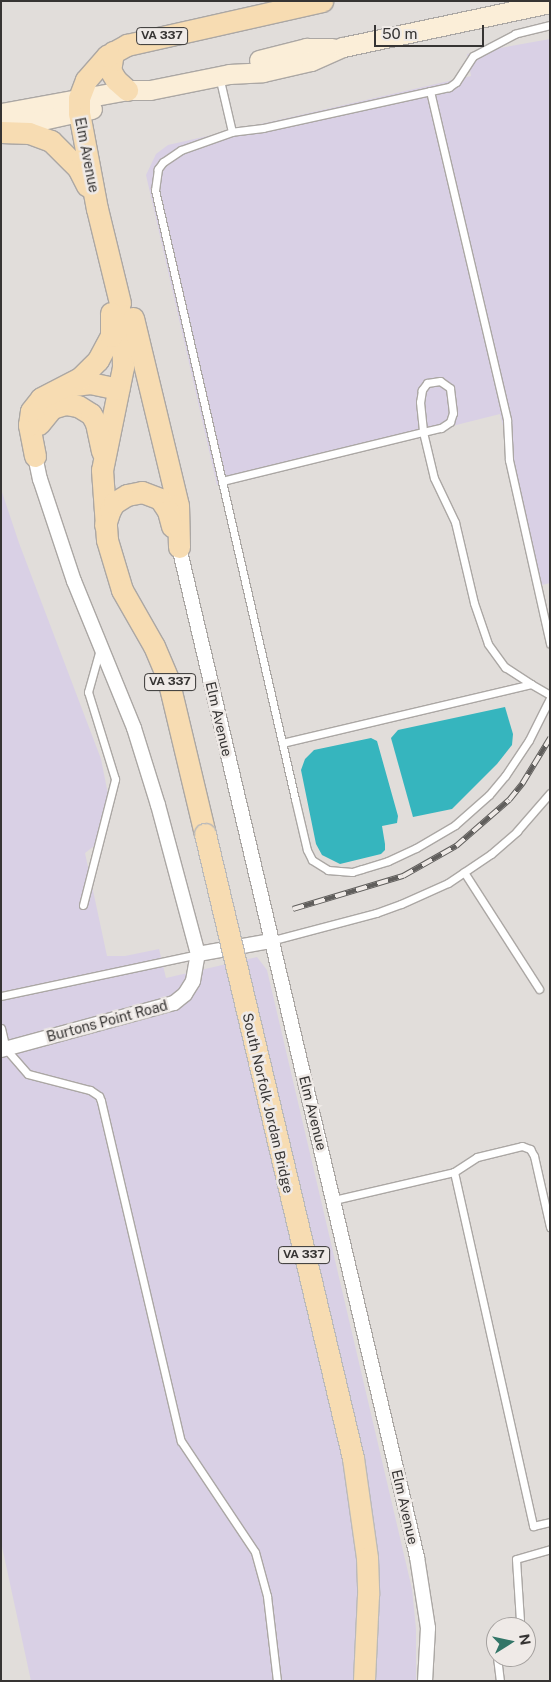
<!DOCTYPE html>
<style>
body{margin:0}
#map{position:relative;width:551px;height:1682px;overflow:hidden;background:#e1ddda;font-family:"Public Sans",sans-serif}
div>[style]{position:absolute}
.industrial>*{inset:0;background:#d9d0e5}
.water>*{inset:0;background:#36b5be}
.roads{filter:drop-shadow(1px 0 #aba7a4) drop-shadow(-1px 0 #aba7a4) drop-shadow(0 1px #aba7a4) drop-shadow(0 -1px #aba7a4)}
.lane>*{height:7px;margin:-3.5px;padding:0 3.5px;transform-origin:3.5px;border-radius:3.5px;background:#fff}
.street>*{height:14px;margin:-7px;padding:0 7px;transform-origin:7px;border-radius:7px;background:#fff}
.secondary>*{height:19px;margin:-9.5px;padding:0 9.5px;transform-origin:9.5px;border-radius:9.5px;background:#fbeed8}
.primary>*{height:21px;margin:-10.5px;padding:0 10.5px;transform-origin:10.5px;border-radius:10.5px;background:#f7dcb2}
.rail>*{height:5.5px;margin-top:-2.75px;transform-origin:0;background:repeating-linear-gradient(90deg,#efeae7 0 11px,#605e5c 0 22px);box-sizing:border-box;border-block:1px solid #605e5c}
.bridges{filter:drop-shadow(1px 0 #bbbaba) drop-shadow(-1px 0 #bbbaba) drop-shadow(0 1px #bbbaba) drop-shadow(0 -1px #bbbaba)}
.primary-bridge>*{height:21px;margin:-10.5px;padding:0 10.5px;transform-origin:10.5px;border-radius:10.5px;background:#f7dcb2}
span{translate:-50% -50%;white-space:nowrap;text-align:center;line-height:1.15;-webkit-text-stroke:5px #efeae7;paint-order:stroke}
.shield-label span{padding:1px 4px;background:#efeae7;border:1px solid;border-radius:4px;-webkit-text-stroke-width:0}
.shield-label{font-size:12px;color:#363433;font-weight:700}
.street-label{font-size:14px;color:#363433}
.frame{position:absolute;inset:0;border:2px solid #363433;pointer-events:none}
.north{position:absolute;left:486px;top:1617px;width:50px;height:50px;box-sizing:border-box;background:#efeae7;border:1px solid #a5a19f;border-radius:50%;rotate:80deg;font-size:14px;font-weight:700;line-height:20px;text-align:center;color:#363433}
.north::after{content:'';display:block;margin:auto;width:18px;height:22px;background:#337668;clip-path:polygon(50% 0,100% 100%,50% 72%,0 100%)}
.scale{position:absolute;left:374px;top:25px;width:110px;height:22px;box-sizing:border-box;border:2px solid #363433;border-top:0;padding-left:6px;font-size:15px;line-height:18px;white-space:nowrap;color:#363433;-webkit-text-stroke:4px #efeae7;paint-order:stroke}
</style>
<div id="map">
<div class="industrial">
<i style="clip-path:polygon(550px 39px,550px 583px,542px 585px,500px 414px,217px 485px,146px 175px,156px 154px,168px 145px,471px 76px,467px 54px)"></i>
<i style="clip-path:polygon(1px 489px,19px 543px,101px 759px,109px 799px,106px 828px,102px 840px,85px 853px,107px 956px,125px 956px,159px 949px,166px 978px,257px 957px,267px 970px,412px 1589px,416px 1629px,416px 1681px,31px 1681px,1px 1542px)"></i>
</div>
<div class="water">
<i style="clip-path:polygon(505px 707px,513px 734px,512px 745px,497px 764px,452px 809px,413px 817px,391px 738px,398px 730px)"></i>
<i style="clip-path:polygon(371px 738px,377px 741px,398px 816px,397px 823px,382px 826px,385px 844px,385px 850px,381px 854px,340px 864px,322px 855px,316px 844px,301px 770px,305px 759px,314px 750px)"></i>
</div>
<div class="roads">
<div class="lane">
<i style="left:550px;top:25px;width:36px;rotate:166deg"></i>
<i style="left:515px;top:34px;width:47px;rotate:152.4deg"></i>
<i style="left:473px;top:56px;width:31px;rotate:123deg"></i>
<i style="left:456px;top:82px;width:9px;rotate:144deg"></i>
<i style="left:449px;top:87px;width:190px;rotate:167.6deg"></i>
<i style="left:263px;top:128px;width:31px;rotate:173deg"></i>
<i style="left:232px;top:132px;width:54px;rotate:160.6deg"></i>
<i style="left:181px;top:150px;width:22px;rotate:146deg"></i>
<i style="left:163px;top:162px;width:9px;rotate:126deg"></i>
<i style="left:158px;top:169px;width:21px;rotate:98deg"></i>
<i style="left:155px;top:190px;width:625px;rotate:77.05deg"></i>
<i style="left:295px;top:799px;width:52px;rotate:76.8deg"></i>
<i style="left:307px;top:850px;width:11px;rotate:63deg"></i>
<i style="left:312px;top:860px;width:19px;rotate:32deg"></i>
<i style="left:328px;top:870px;width:24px;rotate:5deg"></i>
<i style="left:352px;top:872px;width:10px;rotate:-17deg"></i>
<i style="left:362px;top:869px;width:27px;rotate:-17deg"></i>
<i style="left:388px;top:861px;width:31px;rotate:-25deg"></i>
<i style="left:416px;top:848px;width:45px;rotate:-30.5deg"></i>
<i style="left:455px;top:825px;width:45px;rotate:-41.4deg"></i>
<i style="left:489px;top:795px;width:25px;rotate:-50deg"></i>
<i style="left:505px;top:776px;width:43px;rotate:-56.3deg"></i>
<i style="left:529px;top:740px;width:47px;rotate:-63.4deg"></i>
<i style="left:219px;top:76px;width:57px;rotate:76.9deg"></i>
<i style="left:430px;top:91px;width:338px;rotate:76.8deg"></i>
<i style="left:507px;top:420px;width:40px;rotate:87.1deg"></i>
<i style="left:509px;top:460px;width:188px;rotate:77.4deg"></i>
<i style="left:222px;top:481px;width:207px;rotate:-13.7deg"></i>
<i style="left:423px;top:432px;width:18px;rotate:-13deg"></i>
<i style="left:441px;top:428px;width:11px;rotate:-34deg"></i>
<i style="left:450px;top:422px;width:9px;rotate:-72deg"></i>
<i style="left:453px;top:413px;width:25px;rotate:-97deg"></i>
<i style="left:450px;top:388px;width:12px;rotate:-145deg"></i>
<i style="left:440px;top:381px;width:13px;rotate:171deg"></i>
<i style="left:427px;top:383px;width:9px;rotate:126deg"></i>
<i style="left:422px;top:390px;width:12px;rotate:99deg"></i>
<i style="left:420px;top:402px;width:30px;rotate:84deg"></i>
<i style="left:423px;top:432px;width:47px;rotate:76.6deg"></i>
<i style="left:434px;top:478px;width:49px;rotate:64.5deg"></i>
<i style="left:455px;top:522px;width:83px;rotate:76.8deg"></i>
<i style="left:474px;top:603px;width:43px;rotate:71.1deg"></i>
<i style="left:488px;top:644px;width:29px;rotate:54deg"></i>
<i style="left:505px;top:667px;width:31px;rotate:33deg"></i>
<i style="left:282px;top:743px;width:256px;rotate:-13.3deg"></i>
<i style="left:531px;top:684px;width:22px;rotate:30deg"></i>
<i style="left:464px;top:872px;width:139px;rotate:57.3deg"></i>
<i style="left:83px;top:905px;width:130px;rotate:-75.7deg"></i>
<i style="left:115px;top:779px;width:91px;rotate:-107.2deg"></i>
<i style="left:88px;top:692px;width:45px;rotate:-74.4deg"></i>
<i style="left:270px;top:941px;width:110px;rotate:-14.8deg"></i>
<i style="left:376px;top:913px;width:27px;rotate:-20deg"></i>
<i style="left:401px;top:904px;width:51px;rotate:-24.1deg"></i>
<i style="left:448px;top:883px;width:52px;rotate:-34deg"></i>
<i style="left:491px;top:854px;width:35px;rotate:-41deg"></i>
<i style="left:517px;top:831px;width:50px;rotate:-49deg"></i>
<i style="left:1px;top:996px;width:201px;rotate:-12deg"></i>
<i style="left:1px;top:1028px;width:22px;rotate:77deg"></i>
<i style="left:6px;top:1049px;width:33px;rotate:49deg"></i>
<i style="left:28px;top:1074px;width:64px;rotate:14.5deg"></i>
<i style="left:90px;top:1090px;width:11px;rotate:34deg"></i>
<i style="left:99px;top:1096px;width:5px;rotate:68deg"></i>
<i style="left:101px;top:1101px;width:349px;rotate:76.8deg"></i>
<i style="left:181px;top:1441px;width:133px;rotate:56.3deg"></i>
<i style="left:255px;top:1552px;width:46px;rotate:74.7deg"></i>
<i style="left:267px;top:1596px;width:86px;rotate:83.3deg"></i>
<i style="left:454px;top:1172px;width:363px;rotate:77.4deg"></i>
<i style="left:533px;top:1526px;width:17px;rotate:-13deg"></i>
<i style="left:334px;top:1200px;width:123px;rotate:-13.1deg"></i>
<i style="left:454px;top:1172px;width:27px;rotate:-33deg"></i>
<i style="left:477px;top:1157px;width:46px;rotate:-13.7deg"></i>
<i style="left:522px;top:1146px;width:9px;rotate:21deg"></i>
<i style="left:530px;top:1149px;width:8px;rotate:60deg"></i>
<i style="left:534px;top:1156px;width:73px;rotate:77.3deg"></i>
<i style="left:513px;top:1627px;width:9px;rotate:-41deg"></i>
<i style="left:520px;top:1621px;width:62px;rotate:-93.7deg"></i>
<i style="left:516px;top:1559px;width:35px;rotate:-16deg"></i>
<i style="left:496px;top:1644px;width:7px;rotate:90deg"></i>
<i style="left:497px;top:1657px;width:24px;rotate:83deg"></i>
</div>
<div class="street">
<i style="left:35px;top:456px;width:24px;rotate:78deg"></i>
<i style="left:40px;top:479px;width:108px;rotate:71.6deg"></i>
<i style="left:74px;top:581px;width:159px;rotate:67.8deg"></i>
<i style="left:134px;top:728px;width:81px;rotate:72.7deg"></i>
<i style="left:158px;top:805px;width:154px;rotate:75deg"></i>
<i style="left:179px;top:547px;width:1038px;rotate:76.74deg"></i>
<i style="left:417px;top:1557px;width:72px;rotate:81.2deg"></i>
<i style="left:428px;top:1628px;width:53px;rotate:93.2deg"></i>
<i style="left:1px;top:1050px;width:179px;rotate:-15.2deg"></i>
<i style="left:174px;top:1003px;width:14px;rotate:-39deg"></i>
<i style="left:185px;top:994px;width:15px;rotate:-58deg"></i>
<i style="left:193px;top:981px;width:27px;rotate:-80deg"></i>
<i style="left:198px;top:954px;width:73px;rotate:-10.2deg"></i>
</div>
<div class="secondary">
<i style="left:259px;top:60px;width:49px;rotate:-14.3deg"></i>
<i style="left:306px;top:48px;width:26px"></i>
<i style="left:1px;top:113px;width:128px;rotate:-10.3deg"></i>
<i style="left:127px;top:90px;width:23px"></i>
<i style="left:150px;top:90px;width:81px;rotate:-11.4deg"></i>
<i style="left:229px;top:74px;width:34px;rotate:-3deg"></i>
<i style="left:263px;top:72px;width:49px;rotate:-12.9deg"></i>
<i style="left:311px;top:61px;width:35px;rotate:-24deg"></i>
<i style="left:343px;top:47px;width:212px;rotate:-12deg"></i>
<i style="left:6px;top:128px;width:88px;rotate:-12.5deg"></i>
</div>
<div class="primary">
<i style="left:113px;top:52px;width:18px;rotate:99deg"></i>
<i style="left:110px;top:70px;width:12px;rotate:59deg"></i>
<i style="left:116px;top:80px;width:15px;rotate:42deg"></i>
<i style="left:1px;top:132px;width:28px;rotate:2deg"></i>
<i style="left:29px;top:133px;width:23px;rotate:20deg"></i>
<i style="left:51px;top:141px;width:38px;rotate:45deg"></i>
<i style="left:78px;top:168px;width:20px;rotate:63deg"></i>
<i style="left:120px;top:303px;width:97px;rotate:-103.7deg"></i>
<i style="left:97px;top:209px;width:98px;rotate:-100.6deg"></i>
<i style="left:79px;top:113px;width:15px;rotate:-90deg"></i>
<i style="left:79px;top:98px;width:19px;rotate:-69deg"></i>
<i style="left:86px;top:80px;width:32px;rotate:-49deg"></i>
<i style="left:107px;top:56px;width:23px;rotate:-29deg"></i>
<i style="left:127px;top:45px;width:200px;rotate:-12.7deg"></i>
<i style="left:122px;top:315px;width:52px;rotate:88.9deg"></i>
<i style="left:123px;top:367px;width:105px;rotate:101.5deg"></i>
<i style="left:102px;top:470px;width:70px;rotate:85.9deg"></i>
<i style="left:107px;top:540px;width:52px;rotate:73.3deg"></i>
<i style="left:122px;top:590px;width:64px;rotate:60.3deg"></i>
<i style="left:154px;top:646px;width:36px;rotate:67deg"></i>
<i style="left:168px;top:679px;width:159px;rotate:76.6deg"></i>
<i style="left:133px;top:318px;width:192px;rotate:76.5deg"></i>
<i style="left:178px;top:505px;width:42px;rotate:88.6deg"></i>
<i style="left:67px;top:386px;width:23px;rotate:-7deg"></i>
<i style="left:90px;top:383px;width:29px;rotate:12deg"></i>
<i style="left:39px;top:424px;width:21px;rotate:-51deg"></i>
<i style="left:52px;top:408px;width:14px;rotate:-17deg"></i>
<i style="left:65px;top:404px;width:13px;rotate:9deg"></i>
<i style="left:78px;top:406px;width:15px;rotate:32deg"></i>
<i style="left:91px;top:414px;width:10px;rotate:61deg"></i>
<i style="left:96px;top:423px;width:29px;rotate:78deg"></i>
<i style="left:35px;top:456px;width:32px;rotate:-101deg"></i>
<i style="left:29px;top:425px;width:14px;rotate:-82deg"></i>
<i style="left:31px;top:411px;width:16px;rotate:-52deg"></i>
<i style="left:41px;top:398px;width:44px;rotate:-27.1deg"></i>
<i style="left:80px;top:378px;width:25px;rotate:-45deg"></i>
<i style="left:98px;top:360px;width:27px;rotate:-62deg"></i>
<i style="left:111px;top:336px;width:23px;rotate:-90deg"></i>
<i style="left:105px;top:525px;width:16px;rotate:-72deg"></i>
<i style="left:110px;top:510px;width:8px;rotate:-60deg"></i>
<i style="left:114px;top:503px;width:15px;rotate:-32deg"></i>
<i style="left:127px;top:495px;width:15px;rotate:-11deg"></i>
<i style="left:142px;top:492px;width:19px;rotate:21deg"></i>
<i style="left:160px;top:499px;width:14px;rotate:56deg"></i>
<i style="left:168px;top:511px;width:16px;rotate:75deg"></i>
</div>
</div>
<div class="rail">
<i style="left:293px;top:909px;width:115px;rotate:-16.7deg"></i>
<i style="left:403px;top:876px;width:61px;rotate:-29.5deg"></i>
<i style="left:456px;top:846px;width:70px;rotate:-41deg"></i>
<i style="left:509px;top:800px;width:21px;rotate:-51deg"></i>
<i style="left:522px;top:784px;width:54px;rotate:-58.7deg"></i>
</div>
<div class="bridges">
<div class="primary-bridge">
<i style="left:205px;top:834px;width:641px;rotate:76.66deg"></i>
<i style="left:353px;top:1458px;width:101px;rotate:82deg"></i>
<i style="left:367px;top:1558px;width:37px;rotate:88deg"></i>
<i style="left:368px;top:1595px;width:86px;rotate:92.7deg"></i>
</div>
</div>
<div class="shield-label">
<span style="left:162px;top:36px">VA 337</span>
<span style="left:170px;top:682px">VA 337</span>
<span style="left:304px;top:1255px">VA 337</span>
</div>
<div class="street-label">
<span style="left:87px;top:155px;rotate:79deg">Elm Avenue</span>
<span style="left:219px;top:719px;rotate:77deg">Elm Avenue</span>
<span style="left:107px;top:1021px;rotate:-15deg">Burtons Point Road</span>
<span style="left:268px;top:1103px;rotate:77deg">South Norfolk Jordan Bridge</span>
<span style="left:313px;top:1113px;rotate:76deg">Elm Avenue</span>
<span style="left:405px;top:1507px;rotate:77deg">Elm Avenue</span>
</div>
<div class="frame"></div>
<div class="north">N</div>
<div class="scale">50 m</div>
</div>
